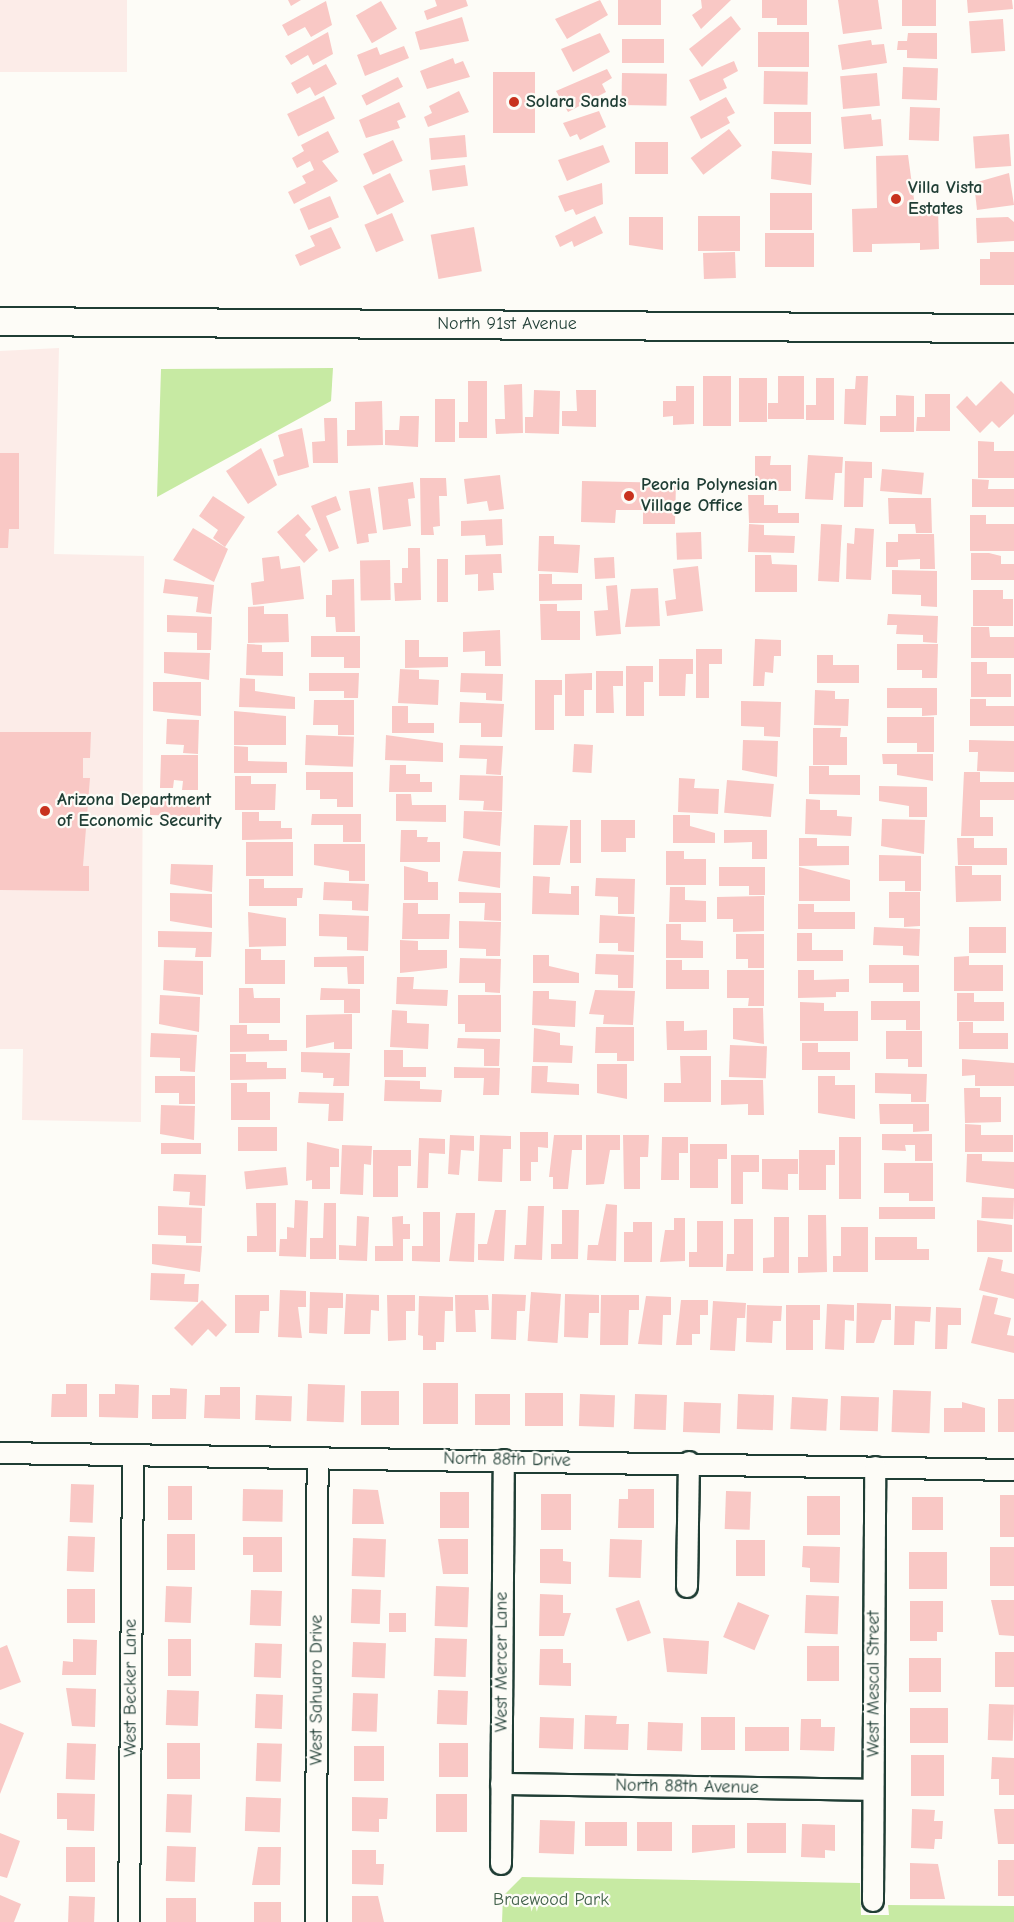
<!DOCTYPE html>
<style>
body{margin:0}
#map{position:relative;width:1014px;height:1922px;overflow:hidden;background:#fdfcf7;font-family:"Comic Neue",sans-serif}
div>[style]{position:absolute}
.built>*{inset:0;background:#fcece8;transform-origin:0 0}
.green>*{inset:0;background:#c7eaa3}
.building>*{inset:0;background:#f9c8c5;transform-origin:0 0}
.roads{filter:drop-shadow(2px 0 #1f3d34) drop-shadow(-2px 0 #1f3d34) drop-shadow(0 2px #1f3d34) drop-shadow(0 -2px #1f3d34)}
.street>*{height:20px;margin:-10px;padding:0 10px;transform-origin:10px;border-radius:10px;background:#fdfcf7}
.secondary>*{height:27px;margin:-13.5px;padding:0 13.5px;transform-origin:13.5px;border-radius:13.5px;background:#fdfcf7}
.dots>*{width:16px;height:16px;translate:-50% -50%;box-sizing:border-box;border:3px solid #fdfcf7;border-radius:50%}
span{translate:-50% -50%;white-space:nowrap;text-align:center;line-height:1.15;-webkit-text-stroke:4.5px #fdfcf7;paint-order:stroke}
.poi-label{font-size:18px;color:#1f3d34;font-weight:700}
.left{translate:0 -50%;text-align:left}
.street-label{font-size:18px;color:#1f3d34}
.park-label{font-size:18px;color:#41604a}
</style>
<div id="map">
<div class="built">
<i style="left:0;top:0;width:127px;height:72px"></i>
<i style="clip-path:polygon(59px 348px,54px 554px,144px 556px,141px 1122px,22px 1120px,23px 1049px,0 1049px,0 351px)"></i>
</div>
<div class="green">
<i style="clip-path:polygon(333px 368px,331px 401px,157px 497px,161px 369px)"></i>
<i style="clip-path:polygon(522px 1877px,860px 1883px,861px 1915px,889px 1915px,888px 1905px,1014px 1906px,1014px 1922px,502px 1922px,503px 1896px)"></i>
</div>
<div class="building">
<i style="clip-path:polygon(288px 0,301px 0,291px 6px)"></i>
<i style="clip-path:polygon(435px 0,466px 0,468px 6px,427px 20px,424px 11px,437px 6px)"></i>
<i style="clip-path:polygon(600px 0,608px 15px,567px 39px,555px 19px)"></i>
<i style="left:661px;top:0;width:25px;height:43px;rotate:90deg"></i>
<i style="clip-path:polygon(701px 0,731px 0,701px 29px,692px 15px,702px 8px)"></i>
<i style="clip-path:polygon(762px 0,807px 0,807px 25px,777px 25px,777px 18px,762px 18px)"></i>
<i style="clip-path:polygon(838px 0,878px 0,882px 29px,843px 34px)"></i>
<i style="left:902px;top:0;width:34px;height:26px"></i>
<i style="clip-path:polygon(967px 0,1012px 0,1013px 9px,968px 13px)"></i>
<i style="clip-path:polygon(326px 1px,332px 25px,311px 37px,305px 27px,288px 36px,282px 25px)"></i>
<i style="left:381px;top:1px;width:32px;height:29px;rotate:60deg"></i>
<i style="clip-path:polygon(731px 16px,741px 29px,702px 67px,689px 49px)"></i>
<i style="clip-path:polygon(462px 17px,469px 41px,420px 50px,415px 32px)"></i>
<i style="left:1003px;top:19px;width:32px;height:34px;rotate:86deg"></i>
<i style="clip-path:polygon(328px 32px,333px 54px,313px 65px,308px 55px,291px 65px,285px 56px)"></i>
<i style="left:758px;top:32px;width:51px;height:35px"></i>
<i style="clip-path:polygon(600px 33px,610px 52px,573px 72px,561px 49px)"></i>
<i style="clip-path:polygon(908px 33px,937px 33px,937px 59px,907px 58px,907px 50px,897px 50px,898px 41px,907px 41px)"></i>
<i style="left:664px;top:39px;width:24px;height:42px;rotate:90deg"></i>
<i style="clip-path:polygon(871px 40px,872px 45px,884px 44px,887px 63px,842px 70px,838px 45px)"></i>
<i style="clip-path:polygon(404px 46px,409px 58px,365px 76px,357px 55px,377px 47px,380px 55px)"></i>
<i style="clip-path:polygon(453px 58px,455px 64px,463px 61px,470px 77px,427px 89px,420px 71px)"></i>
<i style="clip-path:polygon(734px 61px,738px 71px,723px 79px,727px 88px,700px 101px,689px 80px)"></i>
<i style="clip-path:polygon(326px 64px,337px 84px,315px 96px,310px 87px,297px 94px,291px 83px)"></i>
<i style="left:903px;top:67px;width:35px;height:32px;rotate:2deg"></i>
<i style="clip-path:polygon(607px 69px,612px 78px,602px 84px,606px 92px,568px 112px,556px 91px)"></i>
<i style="left:764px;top:71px;width:44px;height:33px;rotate:1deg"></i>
<i style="left:493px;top:72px;width:42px;height:61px"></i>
<i style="left:622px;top:73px;width:45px;height:32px;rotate:1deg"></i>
<i style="left:877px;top:73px;width:33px;height:37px;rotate:85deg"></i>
<i style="left:398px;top:77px;width:11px;height:41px;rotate:63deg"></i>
<i style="clip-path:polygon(459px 91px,469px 112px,428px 127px,424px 117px,432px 113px,429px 106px)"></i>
<i style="left:324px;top:96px;width:25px;height:41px;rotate:64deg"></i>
<i style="clip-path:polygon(726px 97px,735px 113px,727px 117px,730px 123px,701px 139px,690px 117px)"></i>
<i style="clip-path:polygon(399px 102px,406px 117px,397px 121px,400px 128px,366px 138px,359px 120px)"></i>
<i style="left:910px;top:107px;width:30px;height:33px;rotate:2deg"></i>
<i style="clip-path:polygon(599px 111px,606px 127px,580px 140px,577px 134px,570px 137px,563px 123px)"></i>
<i style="left:774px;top:112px;width:37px;height:32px"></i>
<i style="clip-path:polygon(871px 114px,872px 120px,881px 119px,883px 146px,844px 149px,841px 117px)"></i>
<i style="left:729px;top:129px;width:21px;height:48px;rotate:53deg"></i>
<i style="clip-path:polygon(328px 131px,339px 152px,322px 161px,338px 181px,294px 204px,288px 192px,306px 183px,302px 176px,314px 170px,310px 161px,297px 168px,292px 158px,304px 151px,301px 145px)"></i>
<i style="left:1009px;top:134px;width:32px;height:36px;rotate:86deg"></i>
<i style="left:465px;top:135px;width:22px;height:36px;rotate:85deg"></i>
<i style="left:393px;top:140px;width:23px;height:33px;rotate:65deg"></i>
<i style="left:635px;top:142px;width:33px;height:32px"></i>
<i style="clip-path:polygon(603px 145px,610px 162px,567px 181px,558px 160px)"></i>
<i style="clip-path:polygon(772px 151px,812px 153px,811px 185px,771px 179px)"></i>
<i style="clip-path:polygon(908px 155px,915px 207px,938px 206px,939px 249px,920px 250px,920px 243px,872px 244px,872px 252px,853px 252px,852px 209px,877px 208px,876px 156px)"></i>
<i style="left:465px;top:165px;width:21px;height:36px;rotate:82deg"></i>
<i style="left:390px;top:173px;width:32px;height:30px;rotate:64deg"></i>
<i style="clip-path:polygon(1009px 173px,1014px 205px,977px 210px,974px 183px)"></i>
<i style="clip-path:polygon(602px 183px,603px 204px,576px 215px,573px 209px,565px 212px,558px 196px)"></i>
<i style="left:770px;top:193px;width:42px;height:37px"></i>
<i style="left:330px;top:196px;width:23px;height:33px;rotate:67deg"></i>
<i style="left:392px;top:213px;width:30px;height:30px;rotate:67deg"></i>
<i style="clip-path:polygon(595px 216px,603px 233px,574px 247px,572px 241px,560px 247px,555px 236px)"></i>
<i style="left:698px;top:216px;width:42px;height:35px"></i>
<i style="clip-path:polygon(629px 217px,663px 217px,663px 250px,629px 245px)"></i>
<i style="clip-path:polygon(1008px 217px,1014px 222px,1014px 241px,977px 243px,976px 218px)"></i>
<i style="clip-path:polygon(331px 227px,341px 248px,300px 266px,295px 255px,315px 246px,310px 236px)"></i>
<i style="left:474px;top:227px;width:45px;height:44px;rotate:80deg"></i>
<i style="left:765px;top:233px;width:49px;height:34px"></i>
<i style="left:735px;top:252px;width:26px;height:32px;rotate:88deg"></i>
<i style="clip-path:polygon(990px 252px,1014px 252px,1014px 285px,980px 285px,980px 259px,990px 259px)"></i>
<i style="left:703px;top:376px;width:28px;height:50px"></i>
<i style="clip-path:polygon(778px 376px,804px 376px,804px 419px,768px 419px,768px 403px,778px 403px)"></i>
<i style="clip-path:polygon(856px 376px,868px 376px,866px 425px,844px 424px,845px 389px,855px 389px)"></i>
<i style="left:739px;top:378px;width:28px;height:44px"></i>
<i style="clip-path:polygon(816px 378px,834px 378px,834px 420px,806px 420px,806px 405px,816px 405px)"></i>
<i style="clip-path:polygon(468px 381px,487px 381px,487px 438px,459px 438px,459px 422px,468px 422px)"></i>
<i style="clip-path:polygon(1001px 381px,1014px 394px,1014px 414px,999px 428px,992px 421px,980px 433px,956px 407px,967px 396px,976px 406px)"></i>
<i style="clip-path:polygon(522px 384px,523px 433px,496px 434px,495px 419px,505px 419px,504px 385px)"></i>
<i style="clip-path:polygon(676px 386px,694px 386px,694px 424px,673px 425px,673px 416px,663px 417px,663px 401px,676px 401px)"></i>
<i style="clip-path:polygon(534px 390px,560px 391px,559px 434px,525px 433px,525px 417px,533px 417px)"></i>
<i style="clip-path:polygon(576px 390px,596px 390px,596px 427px,562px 426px,562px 411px,577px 411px)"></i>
<i style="clip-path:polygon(925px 394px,950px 394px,950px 431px,916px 431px,917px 417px,925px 417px)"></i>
<i style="clip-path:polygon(896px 395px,914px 396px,914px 432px,880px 432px,880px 416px,896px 416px)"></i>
<i style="left:435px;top:399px;width:20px;height:43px"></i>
<i style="clip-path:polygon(382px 401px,383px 445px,347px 446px,347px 430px,355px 430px,355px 402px)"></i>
<i style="clip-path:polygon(400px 416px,419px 416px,418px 447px,385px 445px,385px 430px,399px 430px)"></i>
<i style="clip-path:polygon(324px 418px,337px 418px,338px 463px,313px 463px,312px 442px,325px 441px)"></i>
<i style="clip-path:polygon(302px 428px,309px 467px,278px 476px,273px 460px,284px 456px,278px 435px)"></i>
<i style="clip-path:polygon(978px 441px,994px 442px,994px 451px,1014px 451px,1014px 478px,978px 478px)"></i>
<i style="clip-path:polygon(261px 448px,277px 485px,248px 504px,226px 471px)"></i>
<i style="clip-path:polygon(0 453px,19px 453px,19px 529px,9px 529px,8px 548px,0 548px)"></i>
<i style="clip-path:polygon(808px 455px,843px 457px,842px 473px,835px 473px,833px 500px,805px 499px)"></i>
<i style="clip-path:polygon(755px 456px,771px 456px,770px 465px,791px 465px,791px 491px,755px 491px)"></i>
<i style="clip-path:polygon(845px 461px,872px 462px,872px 478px,864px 478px,863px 507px,844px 507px)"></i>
<i style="left:882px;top:469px;width:42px;height:22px;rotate:5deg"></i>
<i style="clip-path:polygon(500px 475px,504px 509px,489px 511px,487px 501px,467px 504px,464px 479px)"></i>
<i style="clip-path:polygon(420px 478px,446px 478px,447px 496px,439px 496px,440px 526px,433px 527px,434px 535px,421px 535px)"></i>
<i style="clip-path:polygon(972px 479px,989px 480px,988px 489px,1014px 489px,1014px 507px,972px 507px)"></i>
<i style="clip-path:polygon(582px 481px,676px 483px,675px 524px,643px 524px,643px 510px,616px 510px,615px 523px,581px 522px)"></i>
<i style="clip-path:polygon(413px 482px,415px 498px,408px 499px,411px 526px,383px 530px,378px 487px)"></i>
<i style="clip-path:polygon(370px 488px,377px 533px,368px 534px,369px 542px,357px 544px,349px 491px)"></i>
<i style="clip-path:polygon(748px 495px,764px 495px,764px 505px,778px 505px,778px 513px,799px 513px,799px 523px,749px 523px)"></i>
<i style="clip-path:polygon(213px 496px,245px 517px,225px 547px,213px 538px,218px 530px,199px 516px)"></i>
<i style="clip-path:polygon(336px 496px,341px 510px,326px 516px,339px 548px,329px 552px,311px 506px)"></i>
<i style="clip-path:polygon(888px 498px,931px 498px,932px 533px,916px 533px,915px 524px,889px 524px)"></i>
<i style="clip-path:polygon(298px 514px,311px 529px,305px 535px,318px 550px,304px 563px,277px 532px)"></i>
<i style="clip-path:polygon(970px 515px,986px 515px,986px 524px,1014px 524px,1014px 551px,970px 551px)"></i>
<i style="clip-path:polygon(502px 519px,503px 545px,486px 546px,485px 535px,461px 536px,461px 521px)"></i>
<i style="clip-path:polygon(749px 524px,764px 525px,764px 535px,795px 536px,794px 553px,748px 552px)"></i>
<i style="left:821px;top:524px;width:21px;height:57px;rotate:3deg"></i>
<i style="clip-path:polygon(193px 528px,228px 549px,214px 582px,173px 560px)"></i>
<i style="clip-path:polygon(855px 528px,874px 529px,871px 580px,846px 579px,847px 543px,854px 544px)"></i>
<i style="left:701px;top:532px;width:27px;height:25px;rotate:88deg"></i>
<i style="clip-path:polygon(898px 534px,934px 534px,935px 569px,920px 569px,920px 559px,898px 560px,898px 567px,886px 567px,886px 542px,898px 542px)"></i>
<i style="clip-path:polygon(539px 536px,554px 536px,554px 544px,580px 545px,578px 573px,538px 571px)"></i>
<i style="clip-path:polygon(408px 548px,420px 548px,421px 600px,395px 601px,394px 583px,402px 583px,402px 568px,408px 568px)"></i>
<i style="clip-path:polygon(971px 553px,989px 553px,1001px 556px,1001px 564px,1014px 564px,1014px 580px,971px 580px)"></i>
<i style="clip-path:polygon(501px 554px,502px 573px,493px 573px,494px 590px,478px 591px,478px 574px,465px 575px,465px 555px)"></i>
<i style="clip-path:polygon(755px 555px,771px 555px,772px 564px,797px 565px,797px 592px,755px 592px)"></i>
<i style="clip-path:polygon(279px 556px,281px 569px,300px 566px,304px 599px,253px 605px,251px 583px,264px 581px,262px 558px)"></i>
<i style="left:614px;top:557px;width:21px;height:20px;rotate:87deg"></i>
<i style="left:437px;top:559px;width:11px;height:43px"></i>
<i style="left:390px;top:560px;width:40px;height:30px;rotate:89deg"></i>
<i style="clip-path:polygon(698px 566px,703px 611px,667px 616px,665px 601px,676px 599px,673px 569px)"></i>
<i style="clip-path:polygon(892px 570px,937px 571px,937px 607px,921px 606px,921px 595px,892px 594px)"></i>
<i style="clip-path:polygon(539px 574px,552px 574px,552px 584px,582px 584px,582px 600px,539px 601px)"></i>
<i style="clip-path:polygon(165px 579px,214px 585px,211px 614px,196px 612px,198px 597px,163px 593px)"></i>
<i style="clip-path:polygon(354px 579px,355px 632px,336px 632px,335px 617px,326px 617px,326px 595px,332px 595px,332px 580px)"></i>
<i style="clip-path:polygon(617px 585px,621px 634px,596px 636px,594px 611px,608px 610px,606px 586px)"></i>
<i style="clip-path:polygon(658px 588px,660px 626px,625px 627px,631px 589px)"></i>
<i style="clip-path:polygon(973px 590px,1003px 590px,1003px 599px,1013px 599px,1013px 626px,973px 626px)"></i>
<i style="clip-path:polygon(540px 604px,557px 604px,557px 611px,580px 611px,580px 640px,541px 640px)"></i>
<i style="clip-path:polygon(264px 606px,264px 614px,288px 614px,289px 642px,248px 643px,248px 607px)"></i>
<i style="clip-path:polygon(888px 614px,938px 616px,937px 643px,923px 642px,923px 635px,896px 634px,897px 625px,887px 625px)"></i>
<i style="clip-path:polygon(167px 615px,212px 617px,211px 650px,197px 650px,197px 633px,167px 632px)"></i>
<i style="clip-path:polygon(971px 627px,989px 627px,990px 637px,1014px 637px,1014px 658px,971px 658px)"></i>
<i style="clip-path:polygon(500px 630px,501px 666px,485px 666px,485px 651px,463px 652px,463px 632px)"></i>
<i style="clip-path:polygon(311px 636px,360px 636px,360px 668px,344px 668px,344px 657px,311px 657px)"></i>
<i style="clip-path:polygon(755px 639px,781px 640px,781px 656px,774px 656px,773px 673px,765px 672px,764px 686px,753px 686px)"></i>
<i style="clip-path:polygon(405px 640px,419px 640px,419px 657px,448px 657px,448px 667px,405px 668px)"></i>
<i style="clip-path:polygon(247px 644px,262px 645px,262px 652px,283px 652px,283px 676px,246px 675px)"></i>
<i style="clip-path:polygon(897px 644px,938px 644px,937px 678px,922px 678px,922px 670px,897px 670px)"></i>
<i style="clip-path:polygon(696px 649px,722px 649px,722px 664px,709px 664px,709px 698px,696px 698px)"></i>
<i style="clip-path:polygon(164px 652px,210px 653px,209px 680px,164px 673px)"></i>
<i style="clip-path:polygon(817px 655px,833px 655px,833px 665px,859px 665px,859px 683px,817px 683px)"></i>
<i style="clip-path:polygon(659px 659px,693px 659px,693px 674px,686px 674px,685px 696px,659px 696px)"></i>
<i style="clip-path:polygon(971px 662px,987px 662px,987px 674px,1011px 674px,1011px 697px,971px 697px)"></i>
<i style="clip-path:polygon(626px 666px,653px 666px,653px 682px,644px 682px,644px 716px,626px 716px)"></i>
<i style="clip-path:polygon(400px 669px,419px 670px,419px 679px,439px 680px,438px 705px,398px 703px)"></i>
<i style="clip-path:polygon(596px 671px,623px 671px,623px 686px,613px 686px,614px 713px,596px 713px)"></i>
<i style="clip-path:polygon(309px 673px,359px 673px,358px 698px,344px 698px,344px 691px,309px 691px)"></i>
<i style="clip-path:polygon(461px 673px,503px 674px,502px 701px,486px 700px,486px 693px,460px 692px)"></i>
<i style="clip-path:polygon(592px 673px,592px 690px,584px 690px,584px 716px,565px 716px,565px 674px)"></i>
<i style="clip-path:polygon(240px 678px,255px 679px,255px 691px,295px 697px,295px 709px,239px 707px)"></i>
<i style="clip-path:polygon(535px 680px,562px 680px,562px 695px,554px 695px,554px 730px,535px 730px)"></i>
<i style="clip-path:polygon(153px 682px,201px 682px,201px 716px,153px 711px)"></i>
<i style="clip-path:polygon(887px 688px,937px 688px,937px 715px,922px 716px,922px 708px,887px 708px)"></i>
<i style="clip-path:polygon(815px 690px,835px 691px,835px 699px,849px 699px,848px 726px,814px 725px)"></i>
<i style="clip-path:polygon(970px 699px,986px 699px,986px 706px,1014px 706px,1014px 726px,970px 726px)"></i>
<i style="clip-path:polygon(314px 700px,354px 700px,354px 735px,338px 735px,338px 725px,313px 725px)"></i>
<i style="clip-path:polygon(741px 701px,781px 702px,780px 737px,764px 736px,764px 727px,741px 726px)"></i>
<i style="clip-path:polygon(460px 702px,504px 704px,502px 737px,481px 737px,481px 723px,459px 723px)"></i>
<i style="clip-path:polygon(392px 706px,408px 706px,408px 723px,434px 723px,434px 733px,392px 733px)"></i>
<i style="clip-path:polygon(234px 711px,286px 716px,286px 745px,234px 745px)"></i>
<i style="clip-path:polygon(887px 717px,934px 717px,934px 752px,917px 752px,917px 743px,887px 743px)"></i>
<i style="clip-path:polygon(167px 719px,199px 720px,198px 754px,183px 753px,184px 745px,166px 744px)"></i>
<i style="clip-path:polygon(813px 728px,841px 728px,840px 737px,847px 737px,847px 765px,813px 765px)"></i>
<i style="clip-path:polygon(0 732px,91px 732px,90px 758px,83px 758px,83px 778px,90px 778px,83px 866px,89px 866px,89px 891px,0 890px)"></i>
<i style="left:306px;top:735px;width:48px;height:30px;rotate:2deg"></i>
<i style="clip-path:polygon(386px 735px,443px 743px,443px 762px,385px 760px)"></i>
<i style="clip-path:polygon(743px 740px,778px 741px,777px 777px,742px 770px)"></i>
<i style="clip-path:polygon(969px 740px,1014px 741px,1014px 772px,977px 771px,978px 752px,969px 752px)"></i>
<i style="left:574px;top:744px;width:19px;height:28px;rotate:3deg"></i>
<i style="clip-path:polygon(460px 745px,503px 746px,501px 775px,486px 774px,487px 759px,459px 758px)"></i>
<i style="clip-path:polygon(234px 746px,248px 747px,248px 761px,287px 762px,287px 773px,234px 773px)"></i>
<i style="clip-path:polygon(882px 754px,933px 754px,933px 781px,897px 775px,897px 764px,883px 764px)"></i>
<i style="clip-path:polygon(161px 755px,198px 755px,198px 790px,182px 790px,183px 781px,174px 780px,173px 788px,160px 788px)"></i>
<i style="clip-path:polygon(390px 765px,406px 765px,406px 774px,420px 774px,420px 782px,432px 782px,432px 792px,389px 792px)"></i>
<i style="clip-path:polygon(809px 766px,829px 766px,829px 775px,860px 775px,860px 795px,809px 794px)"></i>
<i style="clip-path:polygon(306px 772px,353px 772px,353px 807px,337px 807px,337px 799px,320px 799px,320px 790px,306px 790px)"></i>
<i style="clip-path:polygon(964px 772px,980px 772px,980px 782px,1014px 782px,1014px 800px,980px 800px,980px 817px,993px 817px,993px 836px,961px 836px)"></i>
<i style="clip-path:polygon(460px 775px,503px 776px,502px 811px,483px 810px,484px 801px,459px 800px)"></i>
<i style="clip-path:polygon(235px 776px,251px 776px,251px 784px,276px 784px,275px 810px,235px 810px)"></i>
<i style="clip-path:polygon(679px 778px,695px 779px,694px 788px,719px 789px,718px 814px,678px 812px)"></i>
<i style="left:727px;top:780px;width:47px;height:33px;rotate:5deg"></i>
<i style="clip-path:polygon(879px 786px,927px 787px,927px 817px,909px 817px,909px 806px,879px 801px)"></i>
<i style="clip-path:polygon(396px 794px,411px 794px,412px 805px,446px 805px,446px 822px,396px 821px)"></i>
<i style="clip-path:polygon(150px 797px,200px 799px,200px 826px,184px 825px,184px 816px,150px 815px)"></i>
<i style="clip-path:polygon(806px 799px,820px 800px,820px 810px,837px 810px,837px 816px,852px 817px,851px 836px,805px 834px)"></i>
<i style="clip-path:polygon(464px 811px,502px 812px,500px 846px,463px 838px)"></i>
<i style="clip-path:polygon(242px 812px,259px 812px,259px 821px,281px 821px,281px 828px,292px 828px,292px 839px,242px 840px)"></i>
<i style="clip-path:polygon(312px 814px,361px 814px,361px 842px,343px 842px,343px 825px,311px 825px)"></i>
<i style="clip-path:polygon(673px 815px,690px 815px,690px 826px,715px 833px,715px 843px,673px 843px)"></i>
<i style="clip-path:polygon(882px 819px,925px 820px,924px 854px,881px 846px)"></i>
<i style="left:581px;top:820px;width:43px;height:11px;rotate:90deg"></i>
<i style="clip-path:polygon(601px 820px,635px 820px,635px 838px,626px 838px,626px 852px,601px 852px)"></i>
<i style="clip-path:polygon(534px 825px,568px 826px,560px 865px,533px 865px)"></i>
<i style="clip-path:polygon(401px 830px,417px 830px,417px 837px,428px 837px,427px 842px,440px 842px,440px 862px,400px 862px)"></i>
<i style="clip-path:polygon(724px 830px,767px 830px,767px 859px,752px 859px,752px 842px,724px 843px)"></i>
<i style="clip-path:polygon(799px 838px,817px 838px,817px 846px,849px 846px,849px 865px,799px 866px)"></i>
<i style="clip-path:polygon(957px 838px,974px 838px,974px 848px,1007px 848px,1007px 865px,958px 865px)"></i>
<i style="left:246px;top:842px;width:47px;height:34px"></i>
<i style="clip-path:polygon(314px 844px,365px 844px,365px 881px,349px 881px,349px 871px,314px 865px)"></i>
<i style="clip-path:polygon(463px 851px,501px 852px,500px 888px,458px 881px)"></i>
<i style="clip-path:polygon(666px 851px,684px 851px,684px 859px,706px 859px,706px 885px,666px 885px)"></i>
<i style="clip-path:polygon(879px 855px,921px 856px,921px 891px,905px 891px,905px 881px,879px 881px)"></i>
<i style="clip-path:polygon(171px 864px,213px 865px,212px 892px,170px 884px)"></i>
<i style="clip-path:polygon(404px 866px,428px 872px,428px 882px,438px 882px,438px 900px,404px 900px)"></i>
<i style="clip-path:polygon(955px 866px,972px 866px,972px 875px,1001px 875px,1001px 901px,956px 902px)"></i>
<i style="clip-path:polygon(719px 867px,765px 867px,765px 895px,749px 895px,749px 886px,719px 886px)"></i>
<i style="clip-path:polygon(799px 867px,850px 880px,850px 901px,799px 901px)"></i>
<i style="clip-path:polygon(533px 876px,550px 877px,549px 893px,571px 894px,571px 886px,579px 886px,579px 915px,532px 914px)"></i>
<i style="clip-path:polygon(596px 878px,635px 879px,634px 914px,618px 914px,618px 897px,595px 896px)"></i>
<i style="clip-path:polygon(249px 879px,264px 879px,264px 888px,303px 888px,302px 898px,297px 898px,297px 906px,249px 906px)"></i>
<i style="clip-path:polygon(324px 882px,369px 884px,368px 911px,352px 910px,352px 901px,323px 900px)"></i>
<i style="clip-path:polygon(670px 887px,685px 887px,685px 900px,706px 901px,706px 922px,669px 922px)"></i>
<i style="clip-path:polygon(459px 892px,501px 893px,501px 921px,484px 920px,485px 903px,459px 903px)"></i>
<i style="clip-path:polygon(889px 892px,920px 892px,920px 926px,904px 927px,904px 918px,889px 918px)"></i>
<i style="clip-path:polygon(170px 893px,212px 894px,212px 928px,170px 921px)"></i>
<i style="clip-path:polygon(764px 896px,764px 931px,733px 932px,733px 919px,717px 919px,717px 897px)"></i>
<i style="clip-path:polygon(403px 903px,418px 903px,418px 914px,450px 914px,449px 939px,402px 939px)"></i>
<i style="clip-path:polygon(798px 904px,814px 904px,814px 912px,855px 912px,855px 929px,798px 929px)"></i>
<i style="clip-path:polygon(248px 912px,286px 918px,286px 946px,249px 947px)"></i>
<i style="clip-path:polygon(319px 914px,369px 916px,368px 951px,347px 950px,347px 937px,319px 936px)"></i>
<i style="clip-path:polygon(600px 915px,635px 917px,634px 952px,618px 951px,618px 943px,599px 943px)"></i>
<i style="clip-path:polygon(459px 921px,501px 922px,500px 956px,486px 956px,486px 949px,459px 948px)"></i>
<i style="clip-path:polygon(666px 924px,681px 924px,681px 940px,703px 941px,703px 958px,666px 958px)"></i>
<i style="clip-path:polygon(874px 927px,920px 929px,919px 956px,903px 955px,903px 946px,873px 945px)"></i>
<i style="left:969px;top:927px;width:37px;height:26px"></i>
<i style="clip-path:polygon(158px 931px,212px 932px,211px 957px,195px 957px,196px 948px,158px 947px)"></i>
<i style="clip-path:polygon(797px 933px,812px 933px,812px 950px,843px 950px,843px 961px,797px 961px)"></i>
<i style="clip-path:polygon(736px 934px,764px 934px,764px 968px,748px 968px,748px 959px,736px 959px)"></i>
<i style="clip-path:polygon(400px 940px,418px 941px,418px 950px,447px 950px,447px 968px,400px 973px)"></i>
<i style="clip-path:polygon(245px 949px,261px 949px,261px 960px,285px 960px,285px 984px,245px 984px)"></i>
<i style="clip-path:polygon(596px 954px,634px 955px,633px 988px,618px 988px,618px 975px,595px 974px)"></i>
<i style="clip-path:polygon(533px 955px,549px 955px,549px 966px,579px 973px,579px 983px,533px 983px)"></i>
<i style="clip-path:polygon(364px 956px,364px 984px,348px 984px,347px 967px,314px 967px,314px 957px)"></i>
<i style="clip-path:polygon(969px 956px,969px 965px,1003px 965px,1003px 991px,954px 991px,954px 957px)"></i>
<i style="clip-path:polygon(460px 958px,501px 959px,500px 993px,485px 992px,485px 983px,459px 983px)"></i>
<i style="clip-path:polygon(164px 960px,203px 961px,203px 995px,163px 990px)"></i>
<i style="clip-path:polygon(666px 960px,682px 960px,682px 970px,709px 970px,709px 989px,666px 989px)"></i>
<i style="clip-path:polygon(869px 965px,919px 965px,919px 992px,903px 992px,903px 983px,869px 983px)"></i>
<i style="clip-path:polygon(727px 970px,764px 970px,764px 1006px,748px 1006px,749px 998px,727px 998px)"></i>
<i style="clip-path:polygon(798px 970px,814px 970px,814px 980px,849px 979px,849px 992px,836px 992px,836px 997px,798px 998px)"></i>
<i style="clip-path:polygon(397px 977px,414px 977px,413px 989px,448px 990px,447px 1006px,396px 1004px)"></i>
<i style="clip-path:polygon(239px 988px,253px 988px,254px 998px,280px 998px,280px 1023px,239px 1023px)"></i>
<i style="clip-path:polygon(321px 988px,360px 989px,360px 1013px,344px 1013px,344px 1000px,320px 1000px)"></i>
<i style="clip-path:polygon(595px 990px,635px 991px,633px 1025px,603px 1024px,604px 1015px,589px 1014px)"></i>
<i style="clip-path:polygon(533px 991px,549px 991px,549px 999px,576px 1001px,575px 1027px,532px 1025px)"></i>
<i style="clip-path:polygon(957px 993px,974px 993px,974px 1002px,1004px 1002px,1004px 1021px,957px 1021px)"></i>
<i style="clip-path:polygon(160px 995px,200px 997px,199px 1032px,159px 1024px)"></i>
<i style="clip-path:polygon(458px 995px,501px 995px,501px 1032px,465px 1032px,465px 1024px,458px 1024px)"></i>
<i style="clip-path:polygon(871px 1001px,920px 1001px,920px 1030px,906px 1030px,906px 1020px,871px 1020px)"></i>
<i style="clip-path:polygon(800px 1002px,824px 1003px,824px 1011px,858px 1011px,858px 1041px,800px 1041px)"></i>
<i style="clip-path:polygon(733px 1008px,763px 1008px,764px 1044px,733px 1039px)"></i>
<i style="clip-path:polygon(392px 1010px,407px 1011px,407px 1023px,429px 1024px,428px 1049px,390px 1047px)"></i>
<i style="clip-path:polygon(352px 1014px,352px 1049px,334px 1049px,334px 1042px,306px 1048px,306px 1015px)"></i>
<i style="clip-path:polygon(666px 1021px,684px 1021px,684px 1031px,707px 1030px,707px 1050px,667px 1050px)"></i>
<i style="clip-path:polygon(959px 1022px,973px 1022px,973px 1033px,1008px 1033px,1008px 1049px,959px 1049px)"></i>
<i style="clip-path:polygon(230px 1025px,247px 1025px,247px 1034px,269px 1034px,269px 1040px,287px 1040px,287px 1051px,230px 1052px)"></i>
<i style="clip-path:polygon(596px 1027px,634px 1027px,634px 1061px,617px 1061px,617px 1053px,595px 1053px)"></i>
<i style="clip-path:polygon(534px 1028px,560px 1033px,560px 1045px,573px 1046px,572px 1063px,533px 1062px)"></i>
<i style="clip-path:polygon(886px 1031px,922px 1031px,922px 1067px,908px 1067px,908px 1059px,886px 1059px)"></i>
<i style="clip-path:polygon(151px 1033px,197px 1035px,195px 1072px,180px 1071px,180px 1058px,150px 1057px)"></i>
<i style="clip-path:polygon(458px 1038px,500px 1039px,499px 1066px,484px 1066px,484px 1049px,457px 1048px)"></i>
<i style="clip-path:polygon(802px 1043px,818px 1043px,818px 1052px,850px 1052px,850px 1070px,802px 1070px)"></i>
<i style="left:730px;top:1045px;width:37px;height:32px;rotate:2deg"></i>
<i style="clip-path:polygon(384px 1050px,403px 1050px,403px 1067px,426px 1067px,426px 1077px,384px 1077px)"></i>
<i style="clip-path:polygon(301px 1052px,350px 1053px,349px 1086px,333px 1086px,334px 1078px,323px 1078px,323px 1073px,301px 1072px)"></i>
<i style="clip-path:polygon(230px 1054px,246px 1054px,246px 1062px,267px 1062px,267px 1068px,286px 1068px,286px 1079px,230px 1080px)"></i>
<i style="clip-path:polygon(680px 1056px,711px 1056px,711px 1102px,664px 1102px,664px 1083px,681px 1083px)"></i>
<i style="clip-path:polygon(962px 1059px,1014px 1063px,1014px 1086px,975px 1086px,975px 1075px,962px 1076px)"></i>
<i style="clip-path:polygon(597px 1064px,627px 1064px,627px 1099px,597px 1093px)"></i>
<i style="clip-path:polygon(532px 1066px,548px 1066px,547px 1082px,579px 1084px,579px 1095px,531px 1093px)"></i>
<i style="clip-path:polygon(454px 1067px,500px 1068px,499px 1095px,483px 1095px,484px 1078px,454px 1078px)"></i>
<i style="clip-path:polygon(875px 1073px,927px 1074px,926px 1102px,911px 1102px,911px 1094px,875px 1093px)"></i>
<i style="clip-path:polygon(155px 1076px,195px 1076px,195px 1104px,179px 1104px,179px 1093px,155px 1093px)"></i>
<i style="clip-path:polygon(818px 1076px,835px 1076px,835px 1085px,855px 1085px,855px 1119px,818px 1113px)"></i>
<i style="clip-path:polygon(385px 1080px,420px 1081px,420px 1089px,442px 1090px,441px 1102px,384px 1101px)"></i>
<i style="clip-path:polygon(721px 1080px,763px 1080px,764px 1115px,748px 1115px,748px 1104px,721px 1105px)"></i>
<i style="clip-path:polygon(231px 1083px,247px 1083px,247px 1092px,270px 1092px,270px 1120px,231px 1120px)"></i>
<i style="clip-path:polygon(964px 1088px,980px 1088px,980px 1097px,1001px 1097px,1001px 1122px,965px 1123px)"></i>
<i style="clip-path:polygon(299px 1092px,344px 1093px,343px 1121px,328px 1121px,329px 1104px,298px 1103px)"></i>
<i style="clip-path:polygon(879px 1104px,929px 1104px,929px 1131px,913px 1132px,913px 1124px,880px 1124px)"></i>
<i style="clip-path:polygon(161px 1105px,195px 1106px,194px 1140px,160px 1134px)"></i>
<i style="clip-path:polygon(965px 1124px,981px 1125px,981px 1135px,1013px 1135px,1013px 1152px,965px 1152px)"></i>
<i style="left:238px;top:1127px;width:39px;height:24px"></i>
<i style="clip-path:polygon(520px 1132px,548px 1132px,548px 1148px,538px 1147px,538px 1162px,531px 1162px,531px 1181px,520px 1181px)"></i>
<i style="clip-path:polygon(882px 1134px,932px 1134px,932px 1161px,915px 1161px,915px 1145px,905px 1145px,906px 1151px,882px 1150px)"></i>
<i style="clip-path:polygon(450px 1135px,474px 1136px,474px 1151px,461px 1150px,459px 1175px,448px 1174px)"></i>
<i style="clip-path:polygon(480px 1135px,511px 1136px,511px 1149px,503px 1149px,502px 1182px,478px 1181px)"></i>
<i style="clip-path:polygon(554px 1135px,582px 1135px,582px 1150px,572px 1150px,568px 1189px,553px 1189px,553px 1177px,549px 1177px)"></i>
<i style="clip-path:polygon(586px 1135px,620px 1135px,620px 1150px,610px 1150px,604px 1184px,586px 1185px)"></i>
<i style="clip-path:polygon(623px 1135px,649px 1135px,648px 1157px,640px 1157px,640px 1189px,624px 1189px)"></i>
<i style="clip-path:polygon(662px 1137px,688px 1137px,688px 1153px,679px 1153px,679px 1180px,661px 1180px)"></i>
<i style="left:839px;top:1137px;width:22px;height:62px"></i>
<i style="clip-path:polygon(419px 1138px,445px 1139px,445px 1154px,429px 1153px,428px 1188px,417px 1188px)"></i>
<i style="clip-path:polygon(307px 1142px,339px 1149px,339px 1167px,330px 1167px,330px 1189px,312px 1189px,312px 1180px,306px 1181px)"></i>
<i style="left:201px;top:1143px;width:11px;height:40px;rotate:90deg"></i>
<i style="clip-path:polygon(690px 1144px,727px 1144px,727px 1159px,718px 1159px,718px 1188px,690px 1188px)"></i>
<i style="clip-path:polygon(342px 1145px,372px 1146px,371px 1165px,364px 1164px,363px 1195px,340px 1194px)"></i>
<i style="clip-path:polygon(373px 1150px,411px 1150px,411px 1166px,398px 1166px,398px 1197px,373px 1197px)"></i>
<i style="clip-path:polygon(799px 1150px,835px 1150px,835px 1165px,826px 1165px,826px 1190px,799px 1190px)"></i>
<i style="clip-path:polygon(967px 1154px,982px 1154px,982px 1161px,1014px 1162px,1014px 1189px,966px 1182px)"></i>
<i style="clip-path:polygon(731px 1155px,759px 1155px,759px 1172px,743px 1172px,743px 1204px,731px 1204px)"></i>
<i style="clip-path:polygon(762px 1159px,798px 1159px,798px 1174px,788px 1174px,788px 1190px,762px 1189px)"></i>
<i style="clip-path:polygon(884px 1163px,933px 1163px,933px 1201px,909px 1201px,909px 1193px,884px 1193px)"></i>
<i style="left:286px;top:1167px;width:18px;height:42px;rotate:84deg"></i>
<i style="clip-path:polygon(174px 1174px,206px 1175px,205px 1206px,189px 1205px,190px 1192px,173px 1191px)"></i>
<i style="left:982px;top:1197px;width:32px;height:21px;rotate:2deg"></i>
<i style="clip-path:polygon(295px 1200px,308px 1201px,306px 1257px,279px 1256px,280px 1239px,287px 1239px,287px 1227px,294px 1228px)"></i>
<i style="clip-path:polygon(256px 1203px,276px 1203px,276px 1252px,247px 1252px,247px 1236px,257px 1236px)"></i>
<i style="clip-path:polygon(324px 1203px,336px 1203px,336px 1259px,310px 1259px,310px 1238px,323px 1238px)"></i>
<i style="clip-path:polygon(606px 1204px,617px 1205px,616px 1261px,587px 1260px,588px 1245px,598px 1245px)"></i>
<i style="clip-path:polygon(158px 1206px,202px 1208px,201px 1243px,186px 1243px,186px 1236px,158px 1235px)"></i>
<i style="clip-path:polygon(528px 1206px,544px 1206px,542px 1260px,514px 1259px,515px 1245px,526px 1245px)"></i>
<i style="left:879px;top:1207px;width:56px;height:12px"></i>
<i style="clip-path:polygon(495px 1210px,506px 1210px,504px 1261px,478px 1260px,478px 1244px,487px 1244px)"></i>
<i style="clip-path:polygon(562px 1210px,579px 1210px,578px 1259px,551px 1259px,551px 1244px,562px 1244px)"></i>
<i style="clip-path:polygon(423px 1212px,440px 1212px,440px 1262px,412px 1261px,412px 1246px,423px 1246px)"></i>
<i style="clip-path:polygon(456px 1213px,475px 1213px,474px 1262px,449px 1261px)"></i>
<i style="clip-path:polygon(808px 1215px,826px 1215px,827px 1272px,798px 1273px,798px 1257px,808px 1257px)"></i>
<i style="clip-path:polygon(357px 1216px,369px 1217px,367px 1261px,339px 1260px,339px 1245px,356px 1246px)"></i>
<i style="clip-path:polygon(403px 1216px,403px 1224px,410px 1224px,410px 1239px,403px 1239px,403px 1261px,375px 1261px,375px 1246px,393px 1246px,392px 1217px)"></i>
<i style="clip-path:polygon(774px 1217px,789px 1217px,789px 1273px,763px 1273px,763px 1258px,774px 1257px)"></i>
<i style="clip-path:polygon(674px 1218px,685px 1218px,685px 1261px,660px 1262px,665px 1230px,674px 1230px)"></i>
<i style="clip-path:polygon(734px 1219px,753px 1219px,753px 1271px,726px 1271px,727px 1254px,734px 1254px)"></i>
<i style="clip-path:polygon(977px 1220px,1012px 1225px,1012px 1252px,977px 1252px)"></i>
<i style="clip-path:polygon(697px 1221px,723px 1221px,723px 1267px,689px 1267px,689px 1252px,697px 1252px)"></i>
<i style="clip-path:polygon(633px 1222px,652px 1222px,652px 1262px,624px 1262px,624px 1232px,633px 1232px)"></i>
<i style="clip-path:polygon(841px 1227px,868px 1227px,868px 1272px,833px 1272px,833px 1256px,841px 1256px)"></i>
<i style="clip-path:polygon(875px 1237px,917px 1237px,917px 1249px,929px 1249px,929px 1260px,875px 1260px)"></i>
<i style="clip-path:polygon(152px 1244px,202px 1246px,200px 1272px,152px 1264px)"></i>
<i style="clip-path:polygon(988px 1257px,1003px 1260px,1001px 1271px,1014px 1274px,1014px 1299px,979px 1290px)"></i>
<i style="clip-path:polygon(151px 1273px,185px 1274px,184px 1284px,199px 1284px,198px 1302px,150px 1300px)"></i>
<i style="clip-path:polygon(280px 1290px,306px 1291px,306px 1307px,298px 1307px,302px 1338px,278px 1337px)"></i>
<i style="clip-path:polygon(310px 1292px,343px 1293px,343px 1308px,328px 1308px,327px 1334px,309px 1333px)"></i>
<i style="left:531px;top:1292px;width:30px;height:49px;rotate:4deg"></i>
<i style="clip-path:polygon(346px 1294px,379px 1295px,379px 1311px,371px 1310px,370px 1334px,344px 1334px)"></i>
<i style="clip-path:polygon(492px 1294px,526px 1295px,525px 1311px,517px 1311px,516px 1340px,491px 1339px)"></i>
<i style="clip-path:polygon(565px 1294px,599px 1295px,599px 1313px,589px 1313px,588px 1338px,564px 1337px)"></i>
<i style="clip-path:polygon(235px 1295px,269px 1295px,269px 1311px,260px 1311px,259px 1333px,235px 1333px)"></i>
<i style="clip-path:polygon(387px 1295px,415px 1295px,415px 1311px,406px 1311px,406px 1340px,388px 1341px)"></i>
<i style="clip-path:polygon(455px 1295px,488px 1295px,489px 1310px,475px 1310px,476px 1332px,456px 1332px)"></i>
<i style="clip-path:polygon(601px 1295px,639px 1295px,639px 1310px,629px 1310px,628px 1345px,600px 1345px)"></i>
<i style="clip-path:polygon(983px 1295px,998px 1298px,994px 1314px,1011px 1318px,1007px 1335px,1014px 1336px,1014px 1353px,971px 1343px)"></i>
<i style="clip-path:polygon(419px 1296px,453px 1297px,453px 1311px,445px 1311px,444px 1342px,436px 1342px,436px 1350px,423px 1350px,423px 1336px,418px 1335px)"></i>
<i style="clip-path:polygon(646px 1296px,671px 1297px,671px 1315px,663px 1315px,662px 1345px,638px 1344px)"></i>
<i style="clip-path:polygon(202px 1300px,227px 1325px,216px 1337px,208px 1329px,192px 1346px,174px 1328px)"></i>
<i style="clip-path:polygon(681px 1300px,708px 1300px,708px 1315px,700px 1315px,700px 1334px,692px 1334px,692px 1345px,676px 1345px)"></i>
<i style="clip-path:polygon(713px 1301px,746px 1303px,745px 1318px,737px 1318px,735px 1351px,710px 1350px)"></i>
<i style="clip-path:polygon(857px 1303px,891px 1304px,891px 1320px,882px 1320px,874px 1343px,856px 1343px)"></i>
<i style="clip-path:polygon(827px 1304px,854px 1305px,854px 1321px,845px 1320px,844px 1350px,825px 1349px)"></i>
<i style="clip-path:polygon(747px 1305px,782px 1306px,781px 1321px,773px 1321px,772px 1343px,746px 1342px)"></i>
<i style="clip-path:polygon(786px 1305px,820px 1305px,820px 1320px,813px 1320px,813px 1350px,786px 1350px)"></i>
<i style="clip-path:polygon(895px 1306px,931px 1307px,930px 1322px,915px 1321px,914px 1345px,894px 1345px)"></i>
<i style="clip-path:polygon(936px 1307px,961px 1308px,961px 1325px,948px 1325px,947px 1349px,935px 1349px)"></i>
<i style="left:423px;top:1383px;width:35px;height:41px"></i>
<i style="clip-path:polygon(66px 1384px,87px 1384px,87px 1417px,51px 1417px,52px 1394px,66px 1394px)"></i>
<i style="clip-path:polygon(115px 1384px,139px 1385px,138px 1418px,99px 1417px,99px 1394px,115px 1394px)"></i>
<i style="left:308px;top:1384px;width:37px;height:37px;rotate:2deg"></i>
<i style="clip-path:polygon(220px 1387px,240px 1387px,240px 1419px,204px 1418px,205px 1395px,220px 1395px)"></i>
<i style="clip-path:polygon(170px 1388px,187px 1389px,186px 1419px,152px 1419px,152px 1395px,170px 1395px)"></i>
<i style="left:893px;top:1390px;width:38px;height:42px;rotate:2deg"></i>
<i style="left:361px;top:1391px;width:38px;height:34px"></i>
<i style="left:525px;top:1393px;width:38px;height:33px"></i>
<i style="left:475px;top:1394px;width:35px;height:31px"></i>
<i style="left:580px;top:1394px;width:35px;height:32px;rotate:2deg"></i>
<i style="left:635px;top:1394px;width:32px;height:35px;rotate:2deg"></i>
<i style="left:738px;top:1394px;width:36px;height:35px;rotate:2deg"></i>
<i style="left:256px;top:1395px;width:36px;height:25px;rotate:2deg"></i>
<i style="left:841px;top:1396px;width:38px;height:34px;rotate:2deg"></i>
<i style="left:792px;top:1397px;width:36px;height:32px;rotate:3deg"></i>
<i style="left:998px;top:1399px;width:16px;height:33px"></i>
<i style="left:684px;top:1402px;width:37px;height:30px;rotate:2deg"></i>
<i style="clip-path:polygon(962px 1402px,985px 1408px,985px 1432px,944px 1432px,944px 1408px,962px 1408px)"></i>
<i style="left:71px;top:1484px;width:23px;height:38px;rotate:2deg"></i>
<i style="left:168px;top:1486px;width:24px;height:34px"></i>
<i style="left:243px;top:1489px;width:40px;height:32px;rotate:1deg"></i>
<i style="clip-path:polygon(353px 1489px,378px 1490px,384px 1524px,352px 1524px)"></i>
<i style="clip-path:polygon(628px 1489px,654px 1489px,654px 1528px,618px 1528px,619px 1499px,628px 1499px)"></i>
<i style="left:726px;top:1491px;width:25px;height:38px;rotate:2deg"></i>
<i style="left:440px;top:1492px;width:29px;height:36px"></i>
<i style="left:541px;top:1494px;width:30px;height:36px"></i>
<i style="left:1000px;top:1495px;width:14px;height:42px"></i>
<i style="left:807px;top:1496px;width:33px;height:39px"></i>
<i style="left:912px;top:1497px;width:31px;height:33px"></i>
<i style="left:167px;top:1534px;width:28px;height:36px"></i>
<i style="left:68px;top:1536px;width:27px;height:35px;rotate:2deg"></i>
<i style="clip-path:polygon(243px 1537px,282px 1537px,282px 1572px,253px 1572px,253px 1555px,243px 1555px)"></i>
<i style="left:353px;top:1538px;width:33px;height:38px;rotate:2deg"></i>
<i style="clip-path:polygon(438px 1539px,468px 1539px,468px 1574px,443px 1574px)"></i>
<i style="left:610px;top:1539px;width:32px;height:38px;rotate:2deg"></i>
<i style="left:736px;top:1540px;width:29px;height:36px"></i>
<i style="clip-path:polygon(803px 1546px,840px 1547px,839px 1583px,810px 1582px,810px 1568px,802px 1567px)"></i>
<i style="left:990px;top:1547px;width:24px;height:39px"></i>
<i style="clip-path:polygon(540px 1549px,563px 1549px,563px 1561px,571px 1562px,571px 1584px,540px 1583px)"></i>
<i style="left:909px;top:1552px;width:38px;height:37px"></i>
<i style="left:166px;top:1586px;width:26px;height:36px;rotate:2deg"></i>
<i style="left:436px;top:1586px;width:33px;height:40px;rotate:2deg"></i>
<i style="left:67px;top:1589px;width:28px;height:34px"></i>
<i style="left:352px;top:1589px;width:29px;height:34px;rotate:2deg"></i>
<i style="left:251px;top:1590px;width:31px;height:35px;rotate:2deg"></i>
<i style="clip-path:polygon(540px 1594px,563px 1595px,563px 1613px,571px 1613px,564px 1636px,539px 1636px)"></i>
<i style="left:806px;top:1595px;width:33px;height:38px;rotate:2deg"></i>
<i style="left:639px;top:1600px;width:35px;height:25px;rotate:70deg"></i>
<i style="clip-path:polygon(991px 1600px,1014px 1600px,1014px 1636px,999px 1635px)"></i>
<i style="clip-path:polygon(910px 1601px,943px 1601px,943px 1632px,937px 1632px,937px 1641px,910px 1641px)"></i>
<i style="left:738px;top:1602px;width:34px;height:38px;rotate:23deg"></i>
<i style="left:389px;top:1613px;width:17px;height:19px"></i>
<i style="left:435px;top:1638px;width:32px;height:38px;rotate:2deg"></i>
<i style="clip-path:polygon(663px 1638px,709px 1641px,707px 1674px,667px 1672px)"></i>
<i style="clip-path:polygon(73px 1639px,97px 1640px,96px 1675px,62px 1675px,63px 1661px,73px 1662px)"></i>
<i style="left:168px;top:1639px;width:23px;height:37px"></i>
<i style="left:353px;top:1642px;width:33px;height:35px;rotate:2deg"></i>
<i style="left:255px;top:1643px;width:27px;height:34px;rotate:2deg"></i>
<i style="clip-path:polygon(7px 1645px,21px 1682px,0 1690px,0 1648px)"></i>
<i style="left:807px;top:1646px;width:32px;height:35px"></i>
<i style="clip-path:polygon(540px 1649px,563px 1649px,563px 1663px,571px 1663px,571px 1686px,539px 1685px)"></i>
<i style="left:995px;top:1652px;width:19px;height:35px"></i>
<i style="left:909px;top:1658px;width:32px;height:34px"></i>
<i style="clip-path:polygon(66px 1688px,96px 1689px,95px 1727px,72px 1726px)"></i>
<i style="left:167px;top:1690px;width:32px;height:35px;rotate:2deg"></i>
<i style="left:438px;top:1690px;width:30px;height:34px;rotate:2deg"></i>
<i style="left:353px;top:1693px;width:25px;height:38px;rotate:2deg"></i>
<i style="left:256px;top:1694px;width:27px;height:34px;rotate:2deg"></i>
<i style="left:989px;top:1704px;width:25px;height:36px;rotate:2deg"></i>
<i style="left:910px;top:1708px;width:38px;height:35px"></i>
<i style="clip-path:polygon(585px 1715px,617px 1716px,616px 1724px,629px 1724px,628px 1750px,584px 1749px)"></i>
<i style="left:540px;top:1717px;width:34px;height:31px;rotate:2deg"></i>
<i style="left:701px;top:1717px;width:34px;height:33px"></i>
<i style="clip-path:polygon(801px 1719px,821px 1719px,821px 1727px,835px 1727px,834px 1751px,800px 1750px)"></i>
<i style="left:648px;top:1722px;width:35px;height:28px;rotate:2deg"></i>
<i style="clip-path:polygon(0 1723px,24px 1733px,0 1794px)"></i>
<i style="left:745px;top:1727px;width:44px;height:24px"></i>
<i style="left:67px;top:1743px;width:29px;height:36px;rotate:2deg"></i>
<i style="left:167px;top:1743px;width:33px;height:36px"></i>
<i style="left:257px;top:1743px;width:25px;height:38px;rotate:2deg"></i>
<i style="left:439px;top:1743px;width:29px;height:34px"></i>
<i style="left:354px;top:1746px;width:30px;height:35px"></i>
<i style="left:911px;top:1755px;width:33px;height:41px"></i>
<i style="clip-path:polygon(992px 1757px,1014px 1758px,1014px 1795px,999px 1795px,999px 1779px,991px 1779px)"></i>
<i style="clip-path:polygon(57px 1793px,95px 1794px,94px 1831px,67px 1830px,67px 1819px,57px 1819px)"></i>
<i style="left:167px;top:1794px;width:25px;height:38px;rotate:2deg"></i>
<i style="left:436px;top:1794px;width:31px;height:38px"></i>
<i style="left:246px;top:1797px;width:35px;height:34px;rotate:2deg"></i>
<i style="clip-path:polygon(352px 1797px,388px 1798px,387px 1819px,379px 1819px,379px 1832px,352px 1831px)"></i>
<i style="clip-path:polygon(912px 1809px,935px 1810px,934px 1821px,943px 1821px,942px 1839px,935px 1839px,934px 1849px,911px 1848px)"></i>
<i style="clip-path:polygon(994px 1809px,1014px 1809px,1014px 1844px,998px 1844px)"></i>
<i style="left:540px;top:1820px;width:35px;height:33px;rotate:2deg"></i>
<i style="left:585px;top:1822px;width:42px;height:24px"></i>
<i style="left:637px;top:1822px;width:35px;height:29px"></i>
<i style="left:747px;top:1823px;width:39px;height:30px"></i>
<i style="clip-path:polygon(802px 1824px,835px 1825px,835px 1851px,825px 1850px,825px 1858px,801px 1857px)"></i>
<i style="clip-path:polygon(692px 1825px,735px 1825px,735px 1848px,692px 1853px)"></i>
<i style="clip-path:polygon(0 1833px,20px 1841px,7px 1878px,0 1876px)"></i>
<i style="left:167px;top:1846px;width:29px;height:35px;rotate:2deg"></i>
<i style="left:66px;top:1847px;width:29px;height:35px"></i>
<i style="clip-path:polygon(258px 1847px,281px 1847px,280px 1885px,252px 1885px)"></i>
<i style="clip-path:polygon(352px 1850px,376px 1850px,376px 1864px,384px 1864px,383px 1885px,352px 1884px)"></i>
<i style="left:1014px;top:1860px;width:36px;height:16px;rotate:90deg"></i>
<i style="clip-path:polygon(910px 1863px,938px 1864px,945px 1899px,910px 1899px)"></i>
<i style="clip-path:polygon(0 1895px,21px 1904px,14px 1922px,0 1922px)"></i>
<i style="left:69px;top:1896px;width:26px;height:26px;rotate:2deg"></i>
<i style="clip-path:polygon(352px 1896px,378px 1896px,384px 1922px,352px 1922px)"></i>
<i style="left:166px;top:1898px;width:30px;height:24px"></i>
<i style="left:254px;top:1902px;width:27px;height:20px"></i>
</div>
<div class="roads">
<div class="street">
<i style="left:0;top:1453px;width:1014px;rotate:0.96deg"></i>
<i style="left:687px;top:1587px;width:125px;rotate:-89.1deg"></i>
<i style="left:501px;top:1784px;width:372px;rotate:0.9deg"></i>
<i style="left:501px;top:1864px;width:404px;rotate:-89.6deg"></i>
<i style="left:873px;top:1901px;width:434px;rotate:-89.7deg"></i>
<i style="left:129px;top:1922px;width:467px;rotate:-89.5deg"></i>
<i style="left:316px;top:1922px;width:464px;rotate:-89.8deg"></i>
</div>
<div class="secondary">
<i style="left:0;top:321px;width:1014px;rotate:0.4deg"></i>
</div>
</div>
<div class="dots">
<i style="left:514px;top:102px;background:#c8321e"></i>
<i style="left:896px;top:199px;background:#c8321e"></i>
<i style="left:629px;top:496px;background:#c8321e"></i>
<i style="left:45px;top:811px;background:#c8321e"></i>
</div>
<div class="poi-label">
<span class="left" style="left:526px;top:102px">Solara Sands</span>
<span class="left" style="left:908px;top:199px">Villa Vista<br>Estates</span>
<span class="left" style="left:641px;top:496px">Peoria Polynesian<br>Village Office</span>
<span class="left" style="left:57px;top:811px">Arizona Department<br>of Economic Security</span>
</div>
<div class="street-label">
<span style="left:507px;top:324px">North 91st Avenue</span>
<span style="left:507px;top:1460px;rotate:1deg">North 88th Drive</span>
<span style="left:502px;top:1662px;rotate:-90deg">West Mercer Lane</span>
<span style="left:874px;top:1684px;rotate:-90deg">West Mescal Street</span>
<span style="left:131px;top:1688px;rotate:-90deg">West Becker Lane</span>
<span style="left:317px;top:1690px;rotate:-90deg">West Sahuaro Drive</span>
<span style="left:687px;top:1787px;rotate:1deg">North 88th Avenue</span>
</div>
<div class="park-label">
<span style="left:551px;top:1900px">Braewood Park</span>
</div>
</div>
